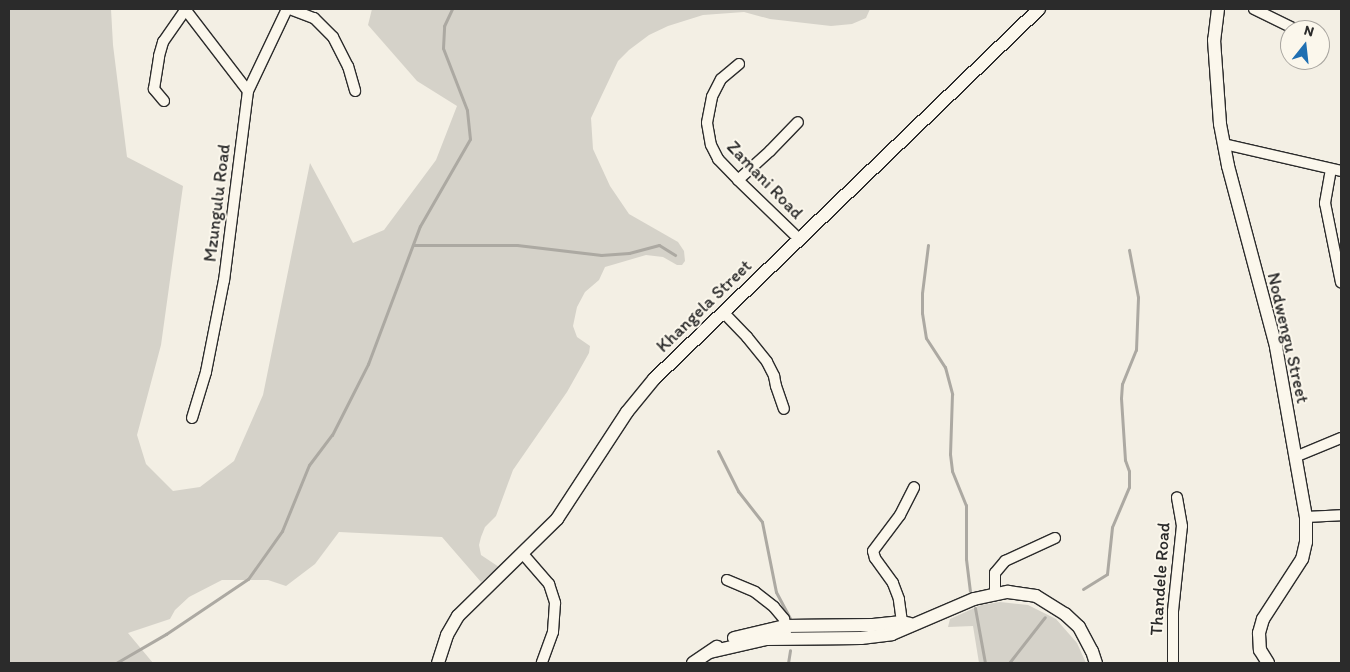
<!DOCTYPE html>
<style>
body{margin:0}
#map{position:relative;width:1350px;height:672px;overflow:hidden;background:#f3efe4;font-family:Itim,sans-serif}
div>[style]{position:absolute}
.green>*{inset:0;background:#d5d2c9}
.stream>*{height:3px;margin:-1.5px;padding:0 1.5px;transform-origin:1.5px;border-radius:1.5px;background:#aca9a2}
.roads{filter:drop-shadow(1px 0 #2b2b2b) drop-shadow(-1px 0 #2b2b2b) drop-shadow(0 1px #2b2b2b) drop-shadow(0 -1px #2b2b2b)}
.minor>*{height:10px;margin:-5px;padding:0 5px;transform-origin:5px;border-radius:5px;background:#fbf7ec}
.tertiary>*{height:12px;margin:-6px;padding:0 6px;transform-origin:6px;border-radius:6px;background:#fbf7ec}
span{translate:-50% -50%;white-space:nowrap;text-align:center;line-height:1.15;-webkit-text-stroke:4px #fbf7ec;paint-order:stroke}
.street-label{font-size:18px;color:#2b2b2b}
.frame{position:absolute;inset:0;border:10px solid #2b2b2b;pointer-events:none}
.north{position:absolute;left:1280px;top:20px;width:50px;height:50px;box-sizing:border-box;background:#fbf7ec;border:1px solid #a8a59f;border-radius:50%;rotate:16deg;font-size:14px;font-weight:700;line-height:20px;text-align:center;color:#2b2b2b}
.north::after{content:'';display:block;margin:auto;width:18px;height:22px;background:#1f6fb2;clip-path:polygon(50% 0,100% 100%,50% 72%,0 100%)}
</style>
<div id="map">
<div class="green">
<i style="clip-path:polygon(9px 9px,111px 9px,113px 45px,127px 157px,183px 186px,161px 345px,137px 435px,146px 464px,173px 491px,200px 487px,234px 461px,263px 395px,310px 163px,353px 243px,384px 230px,436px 160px,457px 106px,417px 81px,368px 25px,372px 9px,870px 9px,866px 18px,852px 24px,831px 26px,770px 19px,744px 12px,703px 15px,668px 26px,649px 35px,629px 50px,618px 61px,591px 118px,593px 149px,610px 186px,629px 214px,678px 242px,684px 251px,685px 261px,682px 265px,677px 265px,663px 257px,646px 255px,605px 267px,599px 280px,585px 292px,577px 307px,573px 326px,577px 337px,590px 346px,589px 353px,567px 392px,513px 470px,496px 516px,485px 527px,481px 537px,479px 545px,481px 555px,499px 567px,481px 582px,442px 537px,339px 532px,315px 564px,286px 586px,268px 580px,222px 580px,189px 597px,175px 610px,170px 619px,128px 633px,153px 663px,9px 663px)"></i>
<i style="clip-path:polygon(1000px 602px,1028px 605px,1056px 619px,1077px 643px,1086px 663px,979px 663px,973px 626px,948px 627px,950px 619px,981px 605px)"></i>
</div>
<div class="stream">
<i style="left:413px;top:245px;width:104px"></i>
<i style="left:517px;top:245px;width:85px;rotate:6.8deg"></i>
<i style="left:601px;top:255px;width:28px;rotate:-4deg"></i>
<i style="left:629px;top:253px;width:31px;rotate:-15deg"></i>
<i style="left:659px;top:245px;width:19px;rotate:32deg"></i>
<i style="left:928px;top:245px;width:48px;rotate:97.1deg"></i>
<i style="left:922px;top:293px;width:20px;rotate:90deg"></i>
<i style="left:922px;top:313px;width:25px;rotate:81deg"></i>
<i style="left:926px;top:338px;width:35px;rotate:57deg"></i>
<i style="left:945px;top:367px;width:28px;rotate:75deg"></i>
<i style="left:952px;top:394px;width:60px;rotate:91.9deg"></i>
<i style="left:950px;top:454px;width:17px;rotate:83deg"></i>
<i style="left:952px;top:471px;width:37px;rotate:68deg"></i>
<i style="left:966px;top:505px;width:54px;rotate:90deg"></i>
<i style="left:966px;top:559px;width:32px;rotate:83deg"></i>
<i style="left:718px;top:451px;width:45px;rotate:63.4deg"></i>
<i style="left:738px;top:491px;width:39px;rotate:52deg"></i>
<i style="left:762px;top:522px;width:71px;rotate:78.7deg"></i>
<i style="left:776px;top:592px;width:30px;rotate:62deg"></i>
<i style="left:1083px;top:589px;width:28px;rotate:-32deg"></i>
<i style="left:1107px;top:574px;width:47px;rotate:-83.9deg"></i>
<i style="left:1112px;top:527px;width:43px;rotate:-67deg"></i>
<i style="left:1129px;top:487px;width:16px;rotate:-90deg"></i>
<i style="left:1129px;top:471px;width:12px;rotate:-110deg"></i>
<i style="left:1125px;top:460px;width:62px;rotate:-93.7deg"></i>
<i style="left:1121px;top:398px;width:14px;rotate:-86deg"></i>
<i style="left:1122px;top:384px;width:37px;rotate:-68deg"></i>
<i style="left:1136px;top:350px;width:53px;rotate:-87.8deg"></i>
<i style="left:1138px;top:297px;width:48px;rotate:-100.8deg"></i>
<i style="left:975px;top:608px;width:56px;rotate:79.7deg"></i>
<i style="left:116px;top:663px;width:58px;rotate:-30.1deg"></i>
<i style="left:166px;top:634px;width:99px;rotate:-33.9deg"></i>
<i style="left:248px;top:579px;width:59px;rotate:-54.7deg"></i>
<i style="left:282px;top:531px;width:71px;rotate:-67.8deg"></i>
<i style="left:309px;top:465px;width:38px;rotate:-53deg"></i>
<i style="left:332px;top:435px;width:80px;rotate:-63.1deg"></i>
<i style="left:368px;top:364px;width:147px;rotate:-69.4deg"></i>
<i style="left:420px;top:226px;width:100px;rotate:-60.1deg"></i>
<i style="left:470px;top:139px;width:29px;rotate:-96deg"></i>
<i style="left:467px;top:110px;width:66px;rotate:-111.2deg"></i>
<i style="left:443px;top:48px;width:22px;rotate:-87deg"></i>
<i style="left:444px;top:26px;width:19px;rotate:-65deg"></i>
<i style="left:788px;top:663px;width:13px;rotate:-81deg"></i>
<i style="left:1009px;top:663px;width:58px;rotate:-52deg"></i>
</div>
<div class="roads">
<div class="minor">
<i style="left:185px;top:9px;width:103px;rotate:52.5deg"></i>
<i style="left:248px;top:91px;width:191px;rotate:97.2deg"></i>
<i style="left:224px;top:280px;width:94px;rotate:101.1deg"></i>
<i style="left:206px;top:372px;width:48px;rotate:106.9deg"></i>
<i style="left:290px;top:9px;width:26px;rotate:21deg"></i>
<i style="left:314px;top:18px;width:27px;rotate:45deg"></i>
<i style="left:333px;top:37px;width:33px;rotate:63deg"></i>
<i style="left:348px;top:66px;width:26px;rotate:74deg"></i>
<i style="left:1254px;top:9px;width:46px;rotate:26deg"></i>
<i style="left:739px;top:64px;width:23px;rotate:140deg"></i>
<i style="left:721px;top:79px;width:20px;rotate:117deg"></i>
<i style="left:712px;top:97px;width:26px;rotate:101deg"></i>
<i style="left:707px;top:123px;width:22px;rotate:80deg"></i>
<i style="left:711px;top:145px;width:16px;rotate:63deg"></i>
<i style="left:718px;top:159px;width:29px;rotate:46deg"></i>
<i style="left:738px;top:180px;width:85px;rotate:44deg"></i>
<i style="left:248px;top:91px;width:91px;rotate:-64.6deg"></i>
<i style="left:164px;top:101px;width:16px;rotate:-130deg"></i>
<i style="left:154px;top:89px;width:33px;rotate:-81deg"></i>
<i style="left:159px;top:56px;width:15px;rotate:-74deg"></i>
<i style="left:163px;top:42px;width:40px;rotate:-55.1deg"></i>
<i style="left:1224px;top:144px;width:120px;rotate:13deg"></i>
<i style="left:1331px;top:169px;width:35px;rotate:100deg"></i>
<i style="left:1325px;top:203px;width:81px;rotate:78.6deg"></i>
<i style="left:738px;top:180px;width:43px;rotate:-42.2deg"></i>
<i style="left:770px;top:151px;width:40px;rotate:-46deg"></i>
<i style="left:723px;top:312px;width:35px;rotate:46deg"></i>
<i style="left:747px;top:337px;width:32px;rotate:51deg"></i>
<i style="left:767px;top:362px;width:16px;rotate:63deg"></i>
<i style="left:774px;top:376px;width:10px;rotate:79deg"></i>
<i style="left:776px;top:386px;width:24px;rotate:71deg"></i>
<i style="left:1295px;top:457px;width:50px;rotate:-22.4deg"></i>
<i style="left:1306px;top:517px;width:35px;rotate:-3deg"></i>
<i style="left:523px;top:554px;width:40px;rotate:49deg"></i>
<i style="left:549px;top:584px;width:20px;rotate:72deg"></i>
<i style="left:555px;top:603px;width:29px;rotate:94deg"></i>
<i style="left:553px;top:632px;width:33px;rotate:110deg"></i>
<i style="left:727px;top:580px;width:30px;rotate:23deg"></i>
<i style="left:755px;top:592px;width:24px;rotate:38deg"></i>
<i style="left:774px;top:607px;width:16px;rotate:50deg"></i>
<i style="left:784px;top:619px;width:14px;rotate:82deg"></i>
<i style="left:995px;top:593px;width:20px;rotate:-90deg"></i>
<i style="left:995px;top:573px;width:16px;rotate:-50deg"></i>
<i style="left:1005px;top:561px;width:55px;rotate:-24.7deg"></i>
<i style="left:903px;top:629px;width:30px;rotate:-98deg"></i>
<i style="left:899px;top:599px;width:17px;rotate:-111deg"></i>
<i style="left:893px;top:583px;width:31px;rotate:-126deg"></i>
<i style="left:875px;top:558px;width:7px;rotate:-106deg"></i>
<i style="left:873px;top:551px;width:45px;rotate:-53.1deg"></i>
<i style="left:900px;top:515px;width:31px;rotate:-63deg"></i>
<i style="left:1173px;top:663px;width:52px;rotate:-90deg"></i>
<i style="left:1173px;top:611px;width:85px;rotate:-84deg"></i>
<i style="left:1182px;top:526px;width:29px;rotate:-100deg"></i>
</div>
<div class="tertiary">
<i style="left:1218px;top:9px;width:31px;rotate:97deg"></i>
<i style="left:1214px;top:40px;width:84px;rotate:85.9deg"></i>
<i style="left:1220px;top:124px;width:43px;rotate:79.2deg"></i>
<i style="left:1228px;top:166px;width:187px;rotate:75.1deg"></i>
<i style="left:1276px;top:347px;width:173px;rotate:80deg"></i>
<i style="left:1306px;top:517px;width:25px;rotate:90deg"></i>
<i style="left:1306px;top:542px;width:17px;rotate:103deg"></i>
<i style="left:1302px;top:559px;width:72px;rotate:123deg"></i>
<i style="left:1263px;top:619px;width:15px;rotate:106deg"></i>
<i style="left:1259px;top:633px;width:17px;rotate:87deg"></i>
<i style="left:1260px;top:650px;width:15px;rotate:58deg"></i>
<i style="left:734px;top:638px;width:52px;rotate:-13.2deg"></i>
<i style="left:785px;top:626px;width:88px;rotate:-0.7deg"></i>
<i style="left:873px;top:625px;width:29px;rotate:-6deg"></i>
<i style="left:902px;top:622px;width:8px;rotate:14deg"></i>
<i style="left:710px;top:652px;width:57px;rotate:-13.1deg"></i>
<i style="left:766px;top:639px;width:95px;rotate:-0.6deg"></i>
<i style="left:861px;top:638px;width:31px;rotate:-7deg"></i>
<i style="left:892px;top:634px;width:89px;rotate:-23.1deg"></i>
<i style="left:974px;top:599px;width:35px;rotate:-12deg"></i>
<i style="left:1008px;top:592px;width:28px;rotate:8deg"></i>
<i style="left:1036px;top:596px;width:34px;rotate:32deg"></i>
<i style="left:1065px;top:614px;width:19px;rotate:43deg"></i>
<i style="left:1079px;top:627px;width:27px;rotate:62deg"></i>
<i style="left:1092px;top:651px;width:13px;rotate:72deg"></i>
<i style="left:438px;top:663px;width:29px;rotate:-72deg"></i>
<i style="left:447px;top:635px;width:22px;rotate:-60deg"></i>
<i style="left:458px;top:616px;width:139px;rotate:-44.4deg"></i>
<i style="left:557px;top:519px;width:128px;rotate:-56.8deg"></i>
<i style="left:627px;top:412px;width:43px;rotate:-50.7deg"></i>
<i style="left:654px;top:379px;width:534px;rotate:-43.86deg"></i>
<i style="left:693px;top:663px;width:29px;rotate:-34deg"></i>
</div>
</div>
<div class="street-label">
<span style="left:765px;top:180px;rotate:46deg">Zamani Road</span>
<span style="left:217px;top:203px;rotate:-83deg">Mzungulu Road</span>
<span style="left:704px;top:306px;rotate:-44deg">Khangela Street</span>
<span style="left:1288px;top:338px;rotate:77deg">Nodwengu Street</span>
<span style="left:1160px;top:579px;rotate:-86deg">Thandele Road</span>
</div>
<div class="frame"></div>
<div class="north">N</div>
</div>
